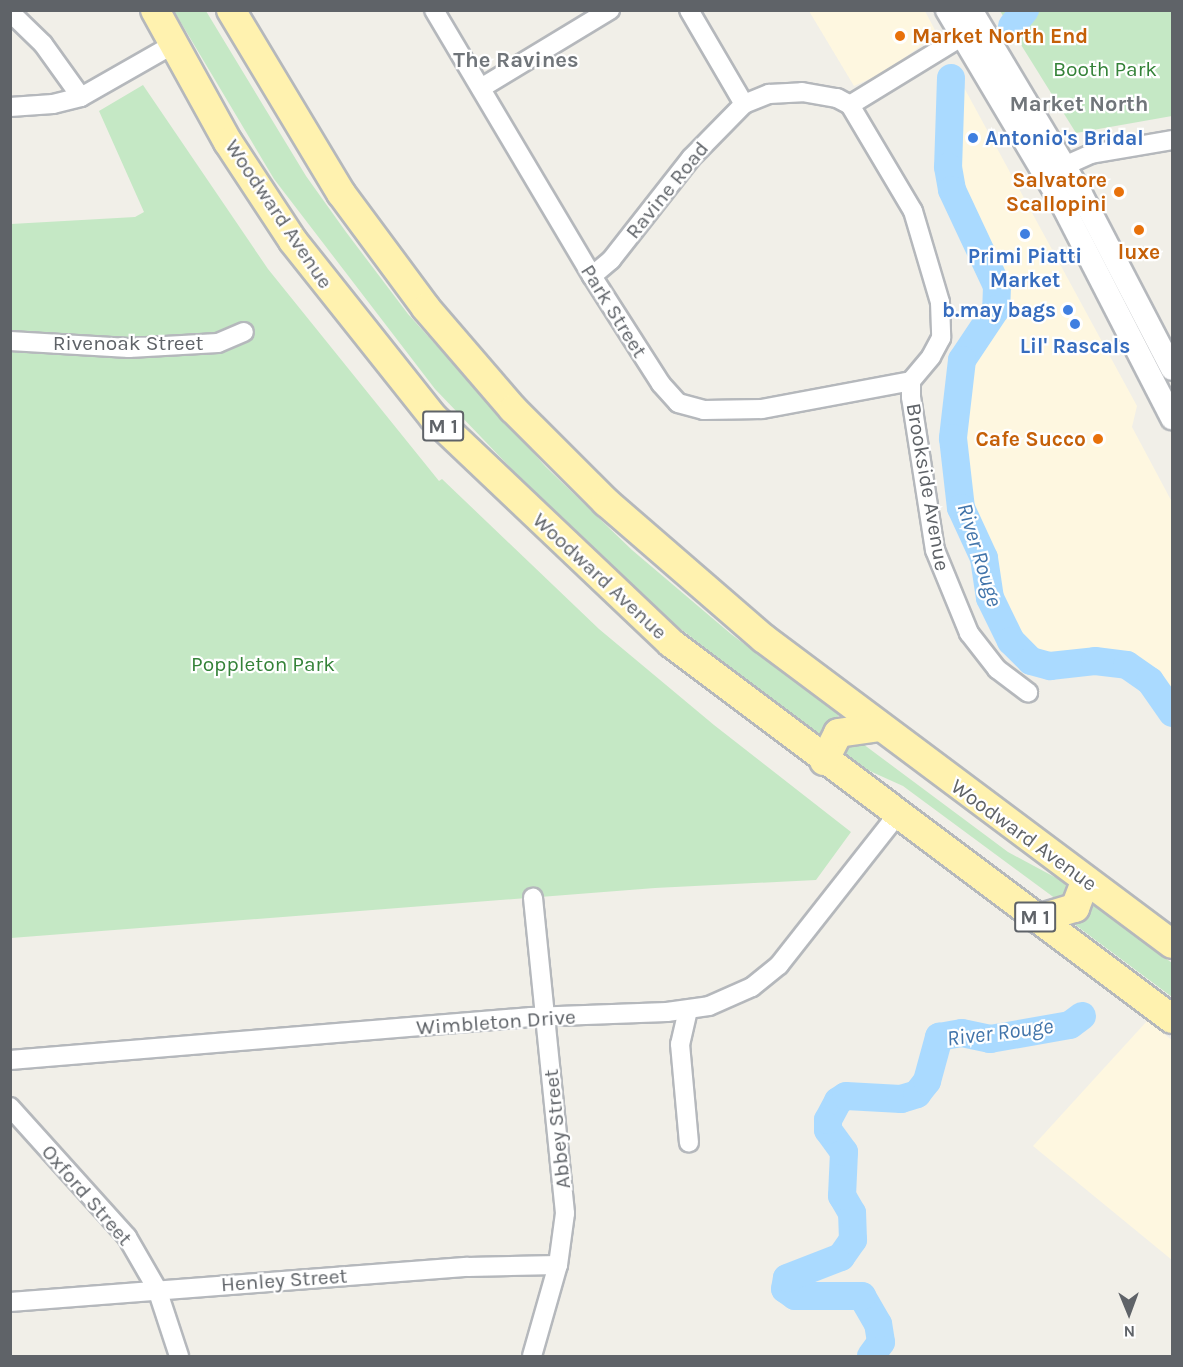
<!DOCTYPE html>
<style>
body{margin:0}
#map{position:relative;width:1183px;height:1367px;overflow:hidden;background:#f1efe8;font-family:Karla,sans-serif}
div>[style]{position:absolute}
.commercial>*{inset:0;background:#fef7e0}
.green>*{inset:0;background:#c5e8c5}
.river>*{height:28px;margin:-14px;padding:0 14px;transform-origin:14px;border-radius:14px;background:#aadaff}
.roads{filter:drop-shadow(2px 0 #b5b8bc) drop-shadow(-2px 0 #b5b8bc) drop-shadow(0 2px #b5b8bc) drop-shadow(0 -2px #b5b8bc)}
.minor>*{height:18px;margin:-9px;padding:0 9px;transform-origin:9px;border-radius:9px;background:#fff}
.tertiary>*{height:22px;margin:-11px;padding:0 11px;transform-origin:11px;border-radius:11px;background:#fff}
.primary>*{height:28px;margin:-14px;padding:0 14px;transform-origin:14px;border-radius:14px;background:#fff2af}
.dots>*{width:16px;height:16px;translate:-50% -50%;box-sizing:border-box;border:3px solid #fff;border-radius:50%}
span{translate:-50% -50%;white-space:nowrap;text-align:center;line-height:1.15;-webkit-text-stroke:4.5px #fff;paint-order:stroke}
.shield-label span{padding:2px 4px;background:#fff;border:2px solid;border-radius:4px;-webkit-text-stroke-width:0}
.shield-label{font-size:20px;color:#5f6368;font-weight:700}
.food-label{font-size:21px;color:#c56008;font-weight:700}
.left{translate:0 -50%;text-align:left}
.right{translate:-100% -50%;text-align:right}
.park-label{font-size:21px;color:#348238}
.shop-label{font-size:21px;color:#366cbe;font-weight:700}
.street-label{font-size:21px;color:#5f6368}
.neighbourhood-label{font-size:22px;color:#70757a;font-weight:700}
.water-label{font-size:22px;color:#4174aa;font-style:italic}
.frame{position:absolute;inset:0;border:12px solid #5f6368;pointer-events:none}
.north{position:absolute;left:1099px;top:1283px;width:60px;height:60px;-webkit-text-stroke:4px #fff;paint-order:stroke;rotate:179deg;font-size:16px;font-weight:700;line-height:24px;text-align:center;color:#5f6368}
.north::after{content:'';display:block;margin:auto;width:21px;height:27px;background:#5f6368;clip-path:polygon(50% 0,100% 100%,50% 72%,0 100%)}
</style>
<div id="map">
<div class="commercial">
<i style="clip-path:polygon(809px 11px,925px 11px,937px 34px,885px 72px,854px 86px)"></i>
<i style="clip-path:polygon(961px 82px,1137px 406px,1132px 427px,1172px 502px,1172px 713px,1150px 681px,1127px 665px,1095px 661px,1050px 666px,1031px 661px,1011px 641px,990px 598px,984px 558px,961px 508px,954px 454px,962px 360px,988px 323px,998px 299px,997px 286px,948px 167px)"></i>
<i style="clip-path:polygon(1147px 1021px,1172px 1040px,1172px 1260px,1033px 1146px)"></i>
</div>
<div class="green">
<i style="clip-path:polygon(174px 11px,206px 11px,306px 176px,346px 232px,408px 314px,546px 467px,632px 550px,731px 634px,839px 715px,821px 738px,655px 609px,571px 531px,435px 389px,274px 179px)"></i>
<i style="clip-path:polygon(1000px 11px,1172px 11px,1172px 116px,1076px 133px)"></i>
<i style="clip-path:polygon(143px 85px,268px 269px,439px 481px,442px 479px,599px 629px,714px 725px,851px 832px,816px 880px,655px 888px,11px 938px,11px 224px,135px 217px,144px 212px,99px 111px)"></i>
<i style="clip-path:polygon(847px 744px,863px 744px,1008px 852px,1060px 880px,1072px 891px,1068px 901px,1056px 899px,903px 786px,852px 763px,844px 752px)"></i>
<i style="clip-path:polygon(1094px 904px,1172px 963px,1172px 997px,1074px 924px,1090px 914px)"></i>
</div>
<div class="river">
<i style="left:1012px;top:26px;width:21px;rotate:-51deg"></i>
<i style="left:951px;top:78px;width:89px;rotate:91.9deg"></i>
<i style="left:948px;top:167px;width:23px;rotate:80deg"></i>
<i style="left:952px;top:190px;width:106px;rotate:64.9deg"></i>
<i style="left:997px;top:286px;width:23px;rotate:92deg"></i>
<i style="left:996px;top:309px;width:61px;rotate:123.7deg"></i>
<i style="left:962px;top:360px;width:79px;rotate:96.6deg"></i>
<i style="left:953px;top:438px;width:70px;rotate:83.5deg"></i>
<i style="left:961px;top:508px;width:55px;rotate:65.3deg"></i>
<i style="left:984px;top:558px;width:40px;rotate:81.5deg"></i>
<i style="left:990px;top:598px;width:48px;rotate:64deg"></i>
<i style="left:1011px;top:641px;width:28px;rotate:45deg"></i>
<i style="left:1031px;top:661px;width:20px;rotate:15deg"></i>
<i style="left:1050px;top:666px;width:45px;rotate:-6.3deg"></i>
<i style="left:1095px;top:661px;width:32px;rotate:7deg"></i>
<i style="left:1127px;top:665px;width:28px;rotate:35deg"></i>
<i style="left:1150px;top:681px;width:39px;rotate:55deg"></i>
<i style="left:871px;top:1356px;width:17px;rotate:-54deg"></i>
<i style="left:881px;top:1342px;width:18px;rotate:-99deg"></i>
<i style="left:878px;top:1324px;width:32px;rotate:-120deg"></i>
<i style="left:862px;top:1296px;width:67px;rotate:180deg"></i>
<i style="left:795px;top:1296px;width:12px;rotate:-145deg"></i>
<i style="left:785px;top:1289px;width:11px;rotate:-80deg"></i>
<i style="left:787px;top:1278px;width:58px;rotate:-21.3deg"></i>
<i style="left:841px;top:1257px;width:21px;rotate:-55deg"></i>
<i style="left:853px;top:1240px;width:27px;rotate:-92deg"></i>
<i style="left:852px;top:1213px;width:20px;rotate:-120deg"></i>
<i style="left:842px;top:1196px;width:44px;rotate:-87.4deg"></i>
<i style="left:844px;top:1152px;width:27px;rotate:-126deg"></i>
<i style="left:828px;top:1130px;width:10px;rotate:-90deg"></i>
<i style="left:828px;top:1120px;width:21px;rotate:-62deg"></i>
<i style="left:838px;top:1101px;width:9px;rotate:-32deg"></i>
<i style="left:846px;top:1096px;width:55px;rotate:3.1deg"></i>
<i style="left:901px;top:1099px;width:17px;rotate:-17deg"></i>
<i style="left:917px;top:1094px;width:16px;rotate:-52deg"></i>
<i style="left:927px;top:1081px;width:46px;rotate:-74.7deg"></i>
<i style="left:939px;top:1037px;width:23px;rotate:-10deg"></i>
<i style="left:962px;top:1033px;width:29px;rotate:12deg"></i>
<i style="left:990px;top:1039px;width:81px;rotate:-9.9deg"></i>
<i style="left:1070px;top:1025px;width:15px;rotate:-37deg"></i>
</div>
<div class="roads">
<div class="minor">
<i style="left:434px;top:10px;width:309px;rotate:59.3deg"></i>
<i style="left:592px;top:276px;width:128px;rotate:57.4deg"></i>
<i style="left:661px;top:384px;width:25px;rotate:48deg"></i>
<i style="left:678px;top:403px;width:27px;rotate:15deg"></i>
<i style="left:704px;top:410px;width:58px;rotate:-1deg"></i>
<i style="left:762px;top:409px;width:152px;rotate:-10.6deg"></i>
<i style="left:689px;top:10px;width:109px;rotate:59.7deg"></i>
<i style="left:10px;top:12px;width:46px;rotate:44.1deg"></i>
<i style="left:43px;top:44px;width:65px;rotate:54.4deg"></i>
<i style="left:481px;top:88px;width:151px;rotate:-31.2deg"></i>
<i style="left:850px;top:105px;width:145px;rotate:-31.5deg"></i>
<i style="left:10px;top:107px;width:43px;rotate:-4deg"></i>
<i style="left:53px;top:104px;width:29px;rotate:-14deg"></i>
<i style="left:81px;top:97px;width:107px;rotate:-29.7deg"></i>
<i style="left:1053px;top:171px;width:42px;rotate:-24.1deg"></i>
<i style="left:1091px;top:154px;width:82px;rotate:-9.8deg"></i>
<i style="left:592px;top:276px;width:25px;rotate:-40deg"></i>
<i style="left:611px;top:260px;width:130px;rotate:-51.9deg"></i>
<i style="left:691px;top:158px;width:76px;rotate:-45.5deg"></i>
<i style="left:744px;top:104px;width:27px;rotate:-22deg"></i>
<i style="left:769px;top:94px;width:33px;rotate:-3deg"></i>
<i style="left:802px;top:92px;width:36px;rotate:10deg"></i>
<i style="left:837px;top:98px;width:15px;rotate:28deg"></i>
<i style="left:850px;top:105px;width:123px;rotate:59.3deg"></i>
<i style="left:913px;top:211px;width:95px;rotate:73.5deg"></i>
<i style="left:940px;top:302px;width:36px;rotate:88deg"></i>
<i style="left:941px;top:338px;width:21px;rotate:118deg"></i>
<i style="left:931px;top:357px;width:31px;rotate:130deg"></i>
<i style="left:911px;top:381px;width:16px;rotate:90deg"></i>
<i style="left:911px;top:397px;width:155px;rotate:81.1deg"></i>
<i style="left:935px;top:550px;width:90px;rotate:67.7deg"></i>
<i style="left:969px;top:633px;width:46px;rotate:52.1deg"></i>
<i style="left:997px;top:669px;width:39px;rotate:37deg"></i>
<i style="left:10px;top:341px;width:119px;rotate:3.4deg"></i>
<i style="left:129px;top:348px;width:89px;rotate:-3.2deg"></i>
<i style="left:218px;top:343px;width:28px;rotate:-23deg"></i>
<i style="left:688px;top:1010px;width:35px;rotate:103deg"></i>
<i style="left:680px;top:1044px;width:99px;rotate:84.8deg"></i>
<i style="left:10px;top:1060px;width:523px;rotate:-4.72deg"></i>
<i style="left:531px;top:1017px;width:136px;rotate:-2.1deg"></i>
<i style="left:667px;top:1012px;width:42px;rotate:-8.1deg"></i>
<i style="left:709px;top:1006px;width:47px;rotate:-23.8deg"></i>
<i style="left:752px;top:987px;width:35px;rotate:-39deg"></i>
<i style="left:779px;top:965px;width:191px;rotate:-51.8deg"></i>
<i style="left:10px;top:1107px;width:175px;rotate:48deg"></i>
<i style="left:127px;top:1237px;width:60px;rotate:60deg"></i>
<i style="left:157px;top:1289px;width:71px;rotate:71.8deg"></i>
<i style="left:10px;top:1302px;width:459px;rotate:-4.4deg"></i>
<i style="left:468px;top:1267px;width:90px;rotate:-1.3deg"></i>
<i style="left:532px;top:1356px;width:95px;rotate:-74.1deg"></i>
<i style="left:558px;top:1265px;width:52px;rotate:-82.3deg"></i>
<i style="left:565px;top:1213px;width:317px;rotate:-95.8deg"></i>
</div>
<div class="tertiary">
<i style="left:947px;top:10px;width:226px;rotate:59.3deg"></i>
<i style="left:1062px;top:204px;width:241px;rotate:62.8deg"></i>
<i style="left:971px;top:10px;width:214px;rotate:59.1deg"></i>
<i style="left:1081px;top:194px;width:197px;rotate:62.5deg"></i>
</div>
<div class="primary">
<i style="left:155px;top:10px;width:151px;rotate:61.1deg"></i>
<i style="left:228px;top:142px;width:118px;rotate:56.7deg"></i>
<i style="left:293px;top:241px;width:226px;rotate:51.5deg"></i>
<i style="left:434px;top:418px;width:327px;rotate:43.5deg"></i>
<i style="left:671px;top:643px;width:626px;rotate:36.89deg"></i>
<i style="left:231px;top:10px;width:214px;rotate:59deg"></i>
<i style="left:341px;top:193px;width:143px;rotate:53.5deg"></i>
<i style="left:426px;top:308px;width:133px;rotate:49.3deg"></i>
<i style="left:513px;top:409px;width:132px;rotate:45deg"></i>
<i style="left:606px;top:502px;width:208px;rotate:40.9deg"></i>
<i style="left:763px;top:638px;width:511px;rotate:36.8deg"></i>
<i style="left:824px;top:761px;width:31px;rotate:-63deg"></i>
<i style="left:838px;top:733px;width:41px;rotate:-8.3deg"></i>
<i style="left:1038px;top:919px;width:39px;rotate:-17deg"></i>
<i style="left:1075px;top:908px;width:30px;rotate:-69deg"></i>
</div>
</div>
<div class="dots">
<i style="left:900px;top:36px;background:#e8710a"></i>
<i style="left:973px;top:138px;background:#3f7fe0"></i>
<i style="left:1119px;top:192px;background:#e8710a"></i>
<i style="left:1139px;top:230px;background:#e8710a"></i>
<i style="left:1025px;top:234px;background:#3f7fe0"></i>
<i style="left:1068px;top:310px;background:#3f7fe0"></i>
<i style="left:1075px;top:324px;background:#3f7fe0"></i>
<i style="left:1098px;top:439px;background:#e8710a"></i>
</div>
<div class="shield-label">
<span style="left:443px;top:426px">M 1</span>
<span style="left:1035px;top:917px">M 1</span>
</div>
<div class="food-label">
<span class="left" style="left:912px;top:36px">Market North End</span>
<span class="right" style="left:1107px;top:192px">Salvatore<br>Scallopini</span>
<span style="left:1139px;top:252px">luxe</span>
<span class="right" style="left:1086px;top:439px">Cafe Succo</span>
</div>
<div class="park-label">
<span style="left:1105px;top:69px">Booth Park</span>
<span style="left:263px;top:664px">Poppleton Park</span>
</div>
<div class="shop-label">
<span class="left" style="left:985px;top:138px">Antonio's Bridal</span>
<span style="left:1025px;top:268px">Primi Piatti<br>Market</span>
<span class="right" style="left:1056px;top:310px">b.may bags</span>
<span style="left:1075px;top:346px">Lil' Rascals</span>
</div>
<div class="street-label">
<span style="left:667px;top:190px;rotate:-51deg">Ravine Road</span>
<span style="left:279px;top:214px;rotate:56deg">Woodward Avenue</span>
<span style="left:614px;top:311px;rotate:58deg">Park Street</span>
<span style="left:128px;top:343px">Rivenoak Street</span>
<span style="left:928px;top:487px;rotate:80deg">Brookside Avenue</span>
<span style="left:600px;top:576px;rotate:43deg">Woodward Avenue</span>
<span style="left:1024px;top:835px;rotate:36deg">Woodward Avenue</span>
<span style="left:496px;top:1022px;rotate:-4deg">Wimbleton Drive</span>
<span style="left:557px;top:1129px;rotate:-96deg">Abbey Street</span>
<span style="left:87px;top:1195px;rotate:49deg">Oxford Street</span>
<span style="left:284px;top:1280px;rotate:-4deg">Henley Street</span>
</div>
<div class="neighbourhood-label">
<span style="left:516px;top:61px">The Ravines</span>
<span style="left:1079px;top:105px">Market North</span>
</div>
<div class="water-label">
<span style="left:979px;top:555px;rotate:73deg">River Rouge</span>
<span style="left:1000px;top:1033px;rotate:-7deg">River Rouge</span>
</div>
<div class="frame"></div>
<div class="north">N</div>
</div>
